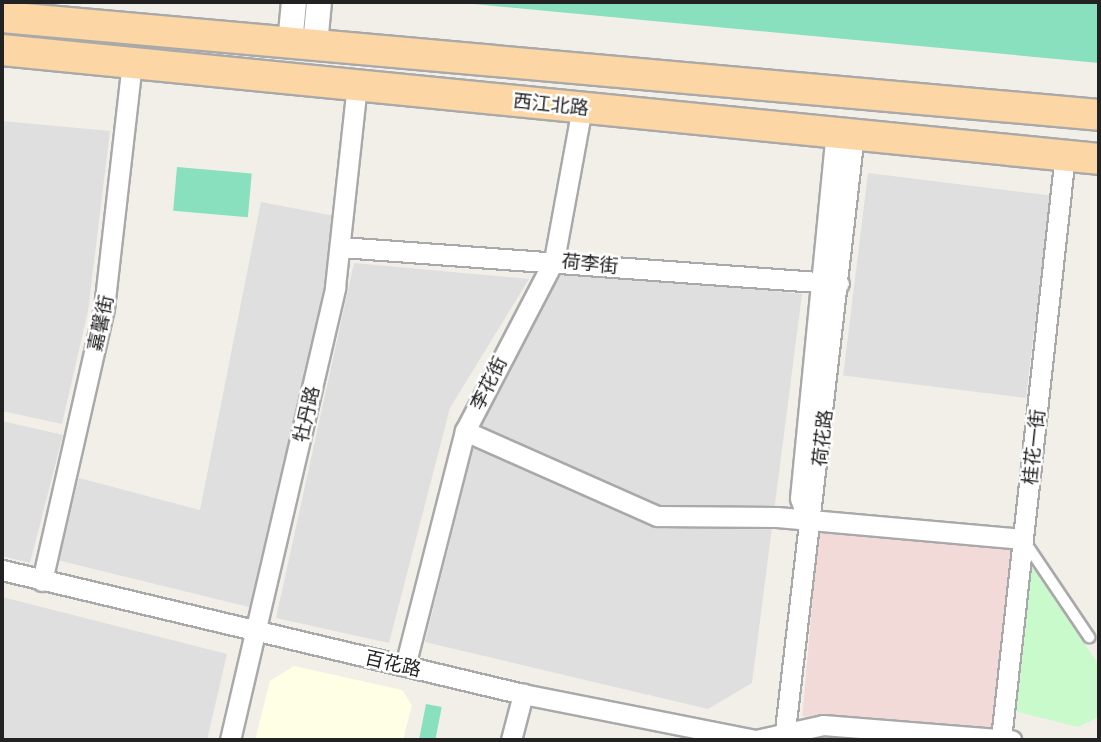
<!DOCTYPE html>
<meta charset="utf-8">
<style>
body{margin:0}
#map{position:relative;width:1101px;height:742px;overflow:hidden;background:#f2efe9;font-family:"Golos Text","Noto Sans SC",sans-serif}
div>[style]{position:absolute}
.residential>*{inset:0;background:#e0dfdf;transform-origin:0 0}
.commercial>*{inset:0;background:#f2dad9;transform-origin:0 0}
.education>*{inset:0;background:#ffffe5}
.park>*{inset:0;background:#c8facc}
.pitch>*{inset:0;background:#88e0be;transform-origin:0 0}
.roads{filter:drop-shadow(2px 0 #a9a9a9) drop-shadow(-2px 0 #a9a9a9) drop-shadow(0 2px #a9a9a9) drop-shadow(0 -2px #a9a9a9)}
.service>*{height:10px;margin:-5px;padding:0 5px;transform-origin:5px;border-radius:5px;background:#fff}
.minor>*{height:19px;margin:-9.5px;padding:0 9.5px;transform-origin:9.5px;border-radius:9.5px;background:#fff}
.tertiary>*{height:24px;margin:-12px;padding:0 12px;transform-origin:12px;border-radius:12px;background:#fff}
.primary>*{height:30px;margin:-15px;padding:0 15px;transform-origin:15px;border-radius:15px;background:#fcd6a4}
span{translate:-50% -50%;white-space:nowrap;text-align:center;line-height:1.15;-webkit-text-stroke:5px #fff;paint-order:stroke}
.street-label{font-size:19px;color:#222}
.frame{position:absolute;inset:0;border:4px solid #222;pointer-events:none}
</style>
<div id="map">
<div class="residential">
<i style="clip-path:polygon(2px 121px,110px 131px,88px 311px,62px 424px,2px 411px)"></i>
<i style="left:868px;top:173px;width:184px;height:204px;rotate:7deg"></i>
<i style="clip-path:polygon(261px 202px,335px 216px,318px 333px,253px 608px,57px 560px,79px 478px,200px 510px)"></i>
<i style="clip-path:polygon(354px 263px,529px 279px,450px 408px,389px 643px,276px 618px)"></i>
<i style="clip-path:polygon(561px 269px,802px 294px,752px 683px,708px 709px,425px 642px,481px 415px)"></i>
<i style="clip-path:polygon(2px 421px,63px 435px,30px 563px,2px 556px)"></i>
<i style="clip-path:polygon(2px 597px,227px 654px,207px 740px,2px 740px)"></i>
</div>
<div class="commercial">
<i style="left:819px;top:526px;width:198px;height:191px;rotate:5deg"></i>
</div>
<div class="education">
<i style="clip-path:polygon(294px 666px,402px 690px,412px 705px,403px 740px,255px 740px,270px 681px)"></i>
</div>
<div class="park">
<i style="clip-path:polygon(1026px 558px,1099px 665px,1099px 717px,1078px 727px,1010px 710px)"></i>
</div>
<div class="pitch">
<i style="clip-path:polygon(452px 2px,1099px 2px,1099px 63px)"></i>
<i style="left:177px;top:167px;width:75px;height:44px;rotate:5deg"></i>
<i style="left:426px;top:704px;width:16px;height:35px;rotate:11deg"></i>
</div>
<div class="roads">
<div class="service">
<i style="left:1025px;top:542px;width:115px;rotate:56deg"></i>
</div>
<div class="minor">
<i style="left:341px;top:247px;width:499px;rotate:4.2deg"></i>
<i style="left:465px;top:431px;width:210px;rotate:23.9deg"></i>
<i style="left:657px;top:516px;width:120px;rotate:0.5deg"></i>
<i style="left:777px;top:517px;width:247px;rotate:5.1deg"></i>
<i style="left:808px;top:520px;width:23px;rotate:-110deg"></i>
<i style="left:800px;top:498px;width:368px;rotate:-84.4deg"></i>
<i style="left:2px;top:570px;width:536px;rotate:13.39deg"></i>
<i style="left:523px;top:694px;width:237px;rotate:11.2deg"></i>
<i style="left:756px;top:740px;width:69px;rotate:-12.6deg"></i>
<i style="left:823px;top:725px;width:189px;rotate:4.6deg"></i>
<i style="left:42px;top:581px;width:280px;rotate:-77.2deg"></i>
<i style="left:104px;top:308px;width:248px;rotate:-83.5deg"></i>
<i style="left:405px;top:666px;width:243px;rotate:-75.7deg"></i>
<i style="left:465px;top:431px;width:193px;rotate:-62.5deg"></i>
<i style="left:554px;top:260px;width:156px;rotate:-79.6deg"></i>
<i style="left:784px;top:739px;width:609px;rotate:-83.4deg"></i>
<i style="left:1001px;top:739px;width:587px;rotate:-83.75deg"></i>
<i style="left:230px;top:740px;width:465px;rotate:-76.9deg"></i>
<i style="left:335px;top:287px;width:204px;rotate:-83.8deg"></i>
<i style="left:511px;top:740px;width:48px;rotate:-75.4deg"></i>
</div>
<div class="tertiary">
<i style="left:290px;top:43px;width:41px;rotate:-84.4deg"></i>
<i style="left:315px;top:45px;width:43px;rotate:-84.7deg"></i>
</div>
<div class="primary">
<i style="left:2px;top:17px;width:1101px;rotate:5.1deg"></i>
<i style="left:2px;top:50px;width:1102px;rotate:5.67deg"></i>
</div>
</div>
<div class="street-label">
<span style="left:551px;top:104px;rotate:6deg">西江北路</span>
<span style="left:590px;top:263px;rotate:5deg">荷李街</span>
<span style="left:100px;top:323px;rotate:-78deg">嘉馨街</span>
<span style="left:488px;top:383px;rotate:-64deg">李花街</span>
<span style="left:306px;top:414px;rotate:-77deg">牡丹路</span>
<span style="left:822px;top:438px;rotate:-84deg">荷花路</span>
<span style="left:1033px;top:447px;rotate:-84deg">桂花一街</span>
<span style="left:393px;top:663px;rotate:13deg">百花路</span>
</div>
<div class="frame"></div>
</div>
